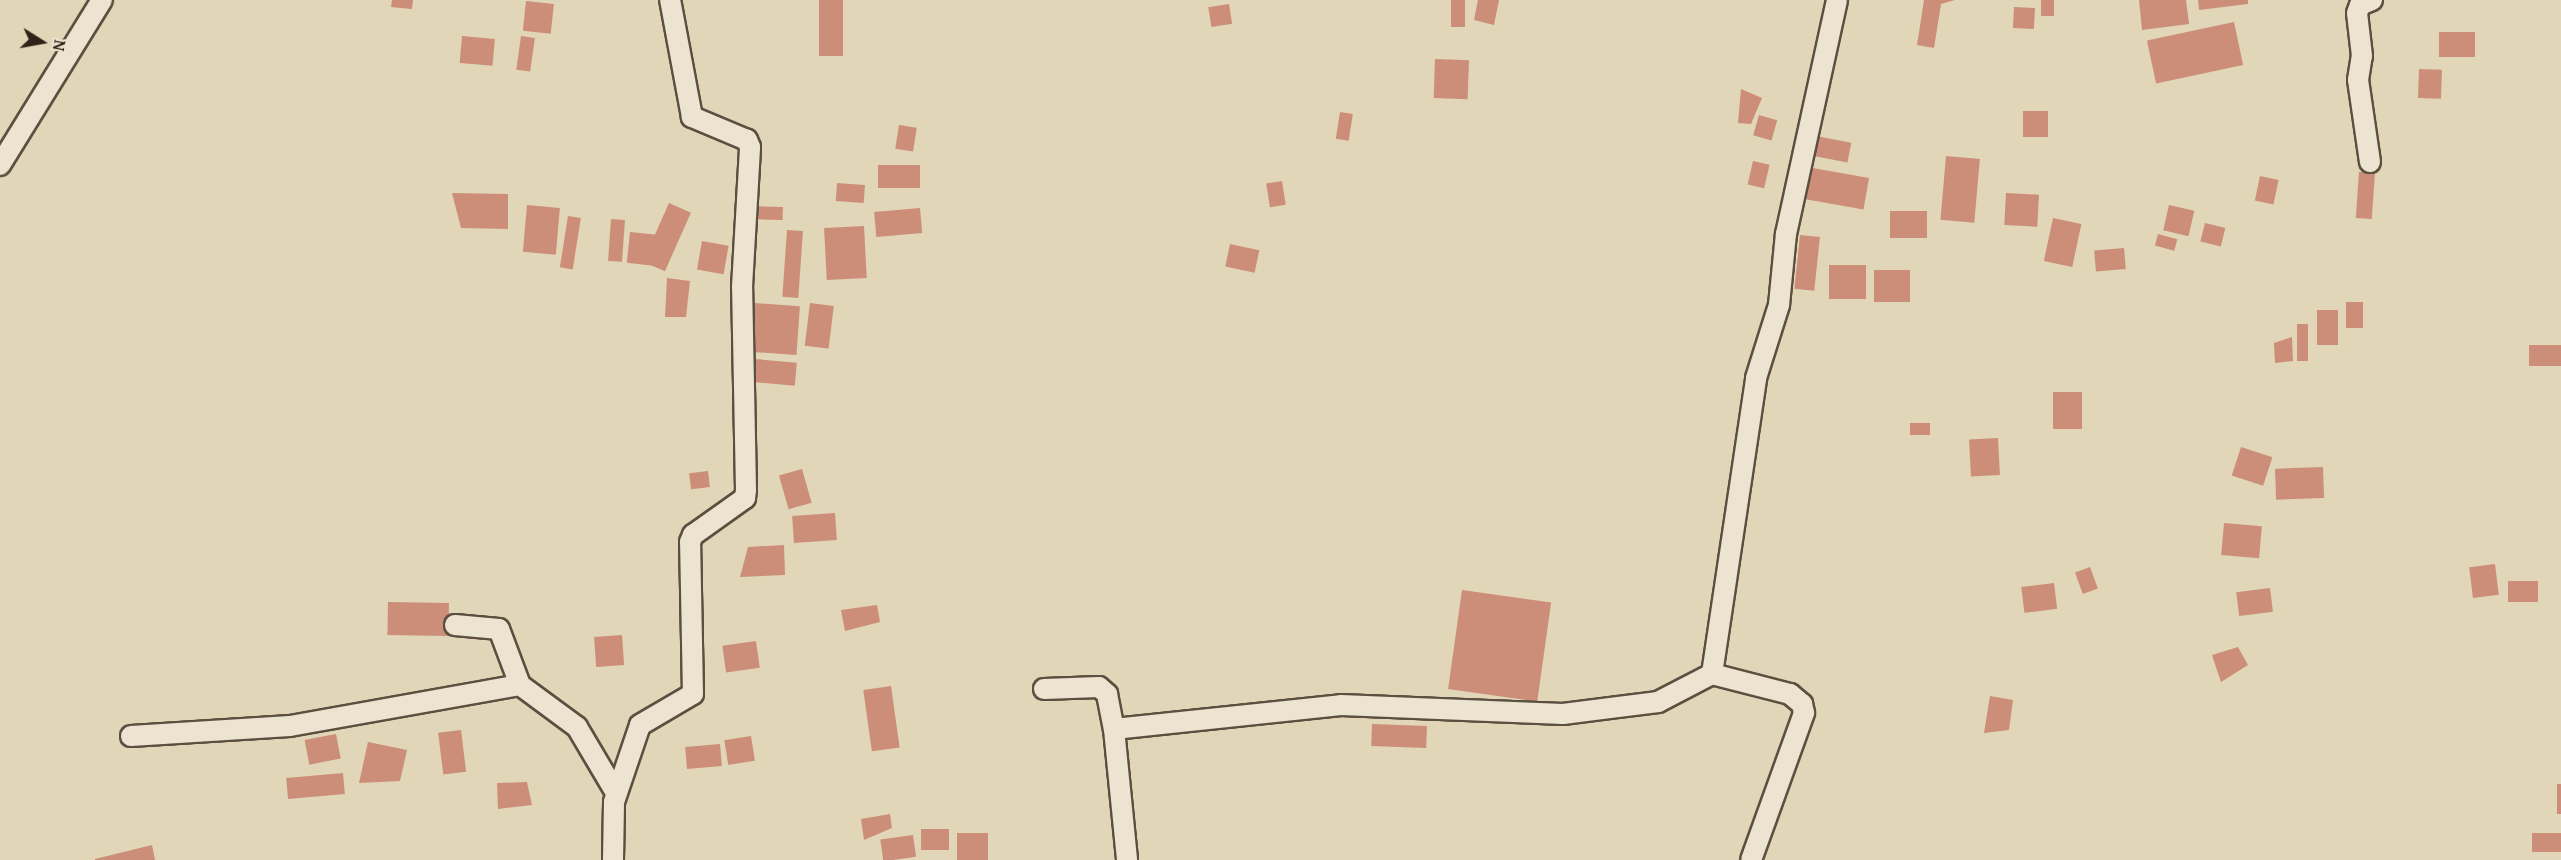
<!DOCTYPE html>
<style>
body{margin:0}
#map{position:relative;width:2561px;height:860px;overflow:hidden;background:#e1d6b7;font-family:"Gentium Book Plus",serif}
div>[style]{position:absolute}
.building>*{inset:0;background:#cc8e79;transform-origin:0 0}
.roads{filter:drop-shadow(2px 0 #5c4f40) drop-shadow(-2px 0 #5c4f40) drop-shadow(0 2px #5c4f40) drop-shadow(0 -2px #5c4f40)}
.minor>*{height:20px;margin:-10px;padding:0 10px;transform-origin:10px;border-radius:10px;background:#ece4d0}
span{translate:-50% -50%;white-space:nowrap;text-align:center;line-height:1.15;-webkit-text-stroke:4.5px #ece4d0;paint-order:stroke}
.north{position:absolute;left:12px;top:12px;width:60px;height:60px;-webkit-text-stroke:4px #ece4d0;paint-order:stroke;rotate:101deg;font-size:16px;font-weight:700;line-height:24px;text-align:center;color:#2f2218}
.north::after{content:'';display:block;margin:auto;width:21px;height:27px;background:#2f2218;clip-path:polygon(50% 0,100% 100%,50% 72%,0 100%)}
</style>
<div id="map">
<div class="building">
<i style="clip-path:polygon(392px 0,413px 0,412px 9px,391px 7px)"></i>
<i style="left:819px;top:0;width:24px;height:56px"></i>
<i style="left:1451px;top:0;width:14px;height:27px"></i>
<i style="clip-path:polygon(1478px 0,1499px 0,1494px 25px,1474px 20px)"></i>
<i style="clip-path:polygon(1924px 0,1955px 0,1941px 4px,1934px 48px,1917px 45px)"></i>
<i style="left:2041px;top:0;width:13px;height:16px"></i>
<i style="clip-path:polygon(2139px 0,2186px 0,2189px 24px,2142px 30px)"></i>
<i style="clip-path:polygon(2198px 0,2248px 0,2248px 4px,2199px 10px)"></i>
<i style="left:526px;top:1px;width:28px;height:30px;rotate:6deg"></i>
<i style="left:1229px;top:4px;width:20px;height:21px;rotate:81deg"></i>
<i style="left:2014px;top:7px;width:21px;height:21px;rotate:3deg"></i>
<i style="left:2234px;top:22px;width:44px;height:89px;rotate:78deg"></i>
<i style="left:2475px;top:32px;width:25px;height:36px;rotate:90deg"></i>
<i style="left:462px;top:36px;width:33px;height:27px;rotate:5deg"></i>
<i style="left:521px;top:36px;width:14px;height:34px;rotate:8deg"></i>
<i style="left:1435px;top:59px;width:34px;height:39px;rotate:2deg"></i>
<i style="left:2419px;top:69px;width:23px;height:29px;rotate:2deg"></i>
<i style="clip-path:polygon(1741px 89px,1762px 98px,1751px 124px,1738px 123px)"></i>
<i style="left:2023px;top:111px;width:25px;height:26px"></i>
<i style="left:1340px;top:112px;width:13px;height:27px;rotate:9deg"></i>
<i style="left:1759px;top:115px;width:19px;height:21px;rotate:16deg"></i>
<i style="left:899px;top:125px;width:18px;height:24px;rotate:9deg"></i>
<i style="left:1811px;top:135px;width:41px;height:20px;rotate:11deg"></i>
<i style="left:1946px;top:156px;width:34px;height:64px;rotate:5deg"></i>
<i style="left:1753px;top:161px;width:17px;height:24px;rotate:13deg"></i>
<i style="left:920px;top:165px;width:23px;height:42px;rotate:90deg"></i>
<i style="left:1807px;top:167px;width:63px;height:32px;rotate:10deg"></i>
<i style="left:2359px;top:172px;width:16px;height:46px;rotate:4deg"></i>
<i style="left:2260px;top:176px;width:19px;height:25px;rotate:12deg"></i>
<i style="left:1282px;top:181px;width:24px;height:16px;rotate:81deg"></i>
<i style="left:837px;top:183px;width:28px;height:18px;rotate:4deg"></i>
<i style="clip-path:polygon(452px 193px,508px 194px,508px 229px,461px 228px)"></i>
<i style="left:2006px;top:193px;width:33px;height:32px;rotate:3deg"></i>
<i style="left:669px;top:203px;width:24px;height:64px;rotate:24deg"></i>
<i style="left:527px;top:205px;width:33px;height:47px;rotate:5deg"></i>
<i style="left:2169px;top:205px;width:26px;height:26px;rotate:13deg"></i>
<i style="left:751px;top:206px;width:32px;height:13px;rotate:2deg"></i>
<i style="left:920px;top:208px;width:25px;height:46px;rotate:85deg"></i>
<i style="left:1890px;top:211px;width:37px;height:27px"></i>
<i style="left:568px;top:216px;width:13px;height:52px;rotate:9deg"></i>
<i style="left:2053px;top:218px;width:29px;height:44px;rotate:12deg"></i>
<i style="left:611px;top:219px;width:14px;height:42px;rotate:4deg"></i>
<i style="left:2205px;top:223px;width:21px;height:19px;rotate:14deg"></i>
<i style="left:864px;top:226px;width:52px;height:40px;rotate:87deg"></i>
<i style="left:787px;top:230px;width:16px;height:67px;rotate:4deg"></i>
<i style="left:630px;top:232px;width:27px;height:31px;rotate:6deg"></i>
<i style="left:2158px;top:234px;width:20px;height:12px;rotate:15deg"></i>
<i style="left:1800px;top:235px;width:20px;height:54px;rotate:6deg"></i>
<i style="left:702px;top:241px;width:27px;height:29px;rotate:10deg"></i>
<i style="left:1230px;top:244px;width:30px;height:23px;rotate:12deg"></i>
<i style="left:2124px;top:248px;width:21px;height:30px;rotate:85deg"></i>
<i style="left:1829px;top:265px;width:37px;height:34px"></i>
<i style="left:1874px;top:270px;width:36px;height:32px"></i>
<i style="clip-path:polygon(667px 278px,690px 281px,686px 317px,665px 317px)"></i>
<i style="left:2363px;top:302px;width:26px;height:17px;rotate:90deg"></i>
<i style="left:755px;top:303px;width:45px;height:49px;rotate:4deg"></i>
<i style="left:810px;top:303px;width:24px;height:43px;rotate:7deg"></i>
<i style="left:2317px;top:310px;width:21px;height:35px"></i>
<i style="left:2297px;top:324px;width:11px;height:37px"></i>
<i style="clip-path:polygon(2292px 337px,2293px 361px,2275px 363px,2274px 343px)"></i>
<i style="left:2561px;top:345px;width:21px;height:32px;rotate:90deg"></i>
<i style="left:754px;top:359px;width:43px;height:23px;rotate:5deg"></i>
<i style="left:2082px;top:392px;width:37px;height:29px;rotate:90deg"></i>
<i style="left:1930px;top:423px;width:12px;height:20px;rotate:90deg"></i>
<i style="left:1998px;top:438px;width:37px;height:29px;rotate:87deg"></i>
<i style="left:2241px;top:447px;width:33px;height:30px;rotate:18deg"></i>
<i style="left:2323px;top:467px;width:31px;height:48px;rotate:88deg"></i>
<i style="left:802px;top:469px;width:35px;height:24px;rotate:74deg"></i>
<i style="left:708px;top:471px;width:16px;height:19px;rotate:83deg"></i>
<i style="left:835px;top:513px;width:27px;height:43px;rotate:86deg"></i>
<i style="left:2224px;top:523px;width:38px;height:32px;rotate:5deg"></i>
<i style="clip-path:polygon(784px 545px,785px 575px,740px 577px,748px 547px)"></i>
<i style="left:2495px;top:564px;width:31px;height:26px;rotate:83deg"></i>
<i style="left:2090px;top:567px;width:23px;height:16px;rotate:70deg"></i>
<i style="left:2508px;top:581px;width:30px;height:21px"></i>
<i style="left:2054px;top:583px;width:26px;height:33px;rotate:83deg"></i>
<i style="left:2270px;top:588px;width:24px;height:34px;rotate:83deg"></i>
<i style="left:1462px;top:590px;width:90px;height:100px;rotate:8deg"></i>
<i style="left:388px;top:602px;width:61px;height:33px;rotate:1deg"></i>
<i style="clip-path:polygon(877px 605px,880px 622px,845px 631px,841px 610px)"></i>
<i style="left:622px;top:635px;width:30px;height:28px;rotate:86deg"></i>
<i style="left:756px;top:641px;width:27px;height:34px;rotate:82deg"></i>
<i style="clip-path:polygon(2238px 647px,2248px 665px,2221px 682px,2212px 655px)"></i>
<i style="left:891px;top:686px;width:62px;height:28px;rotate:82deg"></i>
<i style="clip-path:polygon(1990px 696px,2013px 700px,2009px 730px,1984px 733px)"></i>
<i style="left:1372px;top:724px;width:55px;height:22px;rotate:2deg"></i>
<i style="left:461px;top:730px;width:42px;height:23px;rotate:83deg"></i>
<i style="left:336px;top:734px;width:25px;height:32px;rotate:79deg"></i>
<i style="left:751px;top:736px;width:25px;height:27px;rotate:81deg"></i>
<i style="clip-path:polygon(368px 742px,407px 750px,400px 781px,359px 783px)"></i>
<i style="left:720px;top:744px;width:22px;height:35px;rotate:85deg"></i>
<i style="left:343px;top:773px;width:21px;height:57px;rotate:85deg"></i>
<i style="clip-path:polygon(527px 782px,532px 805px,498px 809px,497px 783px)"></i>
<i style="left:2557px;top:784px;width:4px;height:30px"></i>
<i style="clip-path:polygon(890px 814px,892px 828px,864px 840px,861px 819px)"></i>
<i style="left:949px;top:829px;width:21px;height:28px;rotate:90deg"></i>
<i style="left:957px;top:833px;width:31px;height:27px"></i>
<i style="left:2561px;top:833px;width:19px;height:29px;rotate:90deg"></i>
<i style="left:913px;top:835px;width:22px;height:33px;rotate:82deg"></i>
<i style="clip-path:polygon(152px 845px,155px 860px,95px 860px,95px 859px)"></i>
</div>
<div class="roads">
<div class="minor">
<i style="left:2370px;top:162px;width:83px;rotate:-98.3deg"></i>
<i style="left:2358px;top:80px;width:24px;rotate:-81deg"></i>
<i style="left:2362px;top:56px;width:43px;rotate:-96.6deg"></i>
<i style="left:2357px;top:13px;width:9px;rotate:-69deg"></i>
<i style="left:2360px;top:5px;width:13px;rotate:-23deg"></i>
<i style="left:0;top:165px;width:194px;rotate:-58.3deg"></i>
<i style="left:455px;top:625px;width:44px;rotate:5.2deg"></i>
<i style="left:499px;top:629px;width:60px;rotate:69.4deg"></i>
<i style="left:520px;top:685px;width:71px;rotate:36.4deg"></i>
<i style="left:577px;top:727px;width:77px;rotate:59.4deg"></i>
<i style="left:1712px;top:674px;width:299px;rotate:-81.5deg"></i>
<i style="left:1756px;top:378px;width:77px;rotate:-72.5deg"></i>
<i style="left:1779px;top:305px;width:71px;rotate:-84.4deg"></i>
<i style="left:1786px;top:234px;width:239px;rotate:-77.7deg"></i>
<i style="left:1044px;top:689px;width:55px;rotate:-2.1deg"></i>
<i style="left:1099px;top:687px;width:11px;rotate:41deg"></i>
<i style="left:1107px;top:694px;width:36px;rotate:79deg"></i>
<i style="left:1114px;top:729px;width:132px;rotate:84.3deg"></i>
<i style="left:1114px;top:729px;width:228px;rotate:-6deg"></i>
<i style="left:1341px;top:705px;width:222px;rotate:2.3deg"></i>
<i style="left:1563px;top:714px;width:96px;rotate:-7.2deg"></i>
<i style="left:1658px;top:702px;width:61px;rotate:-27.4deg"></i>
<i style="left:1712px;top:674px;width:81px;rotate:14.4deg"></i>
<i style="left:1790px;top:694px;width:16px;rotate:40deg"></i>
<i style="left:1802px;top:704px;width:9px;rotate:77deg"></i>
<i style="left:1804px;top:713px;width:156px;rotate:109.8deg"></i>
<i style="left:131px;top:736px;width:159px;rotate:-3.6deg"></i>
<i style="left:290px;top:726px;width:234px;rotate:-10.1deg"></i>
<i style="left:613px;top:860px;width:58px;rotate:-89deg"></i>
<i style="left:614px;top:802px;width:81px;rotate:-71.3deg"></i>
<i style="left:640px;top:725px;width:61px;rotate:-30.3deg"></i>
<i style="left:693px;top:694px;width:152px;rotate:-91.1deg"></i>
<i style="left:690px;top:542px;width:8px;rotate:-67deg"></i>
<i style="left:693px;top:535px;width:64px;rotate:-35.4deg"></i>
<i style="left:745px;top:498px;width:8px;rotate:-83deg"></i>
<i style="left:746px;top:490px;width:203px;rotate:-91.1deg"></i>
<i style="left:742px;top:287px;width:140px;rotate:-86.7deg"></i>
<i style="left:750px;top:147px;width:8px;rotate:-113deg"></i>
<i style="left:747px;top:140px;width:60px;rotate:-157.3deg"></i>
<i style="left:692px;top:117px;width:119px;rotate:-100.6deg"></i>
</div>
</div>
<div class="north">N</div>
</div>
